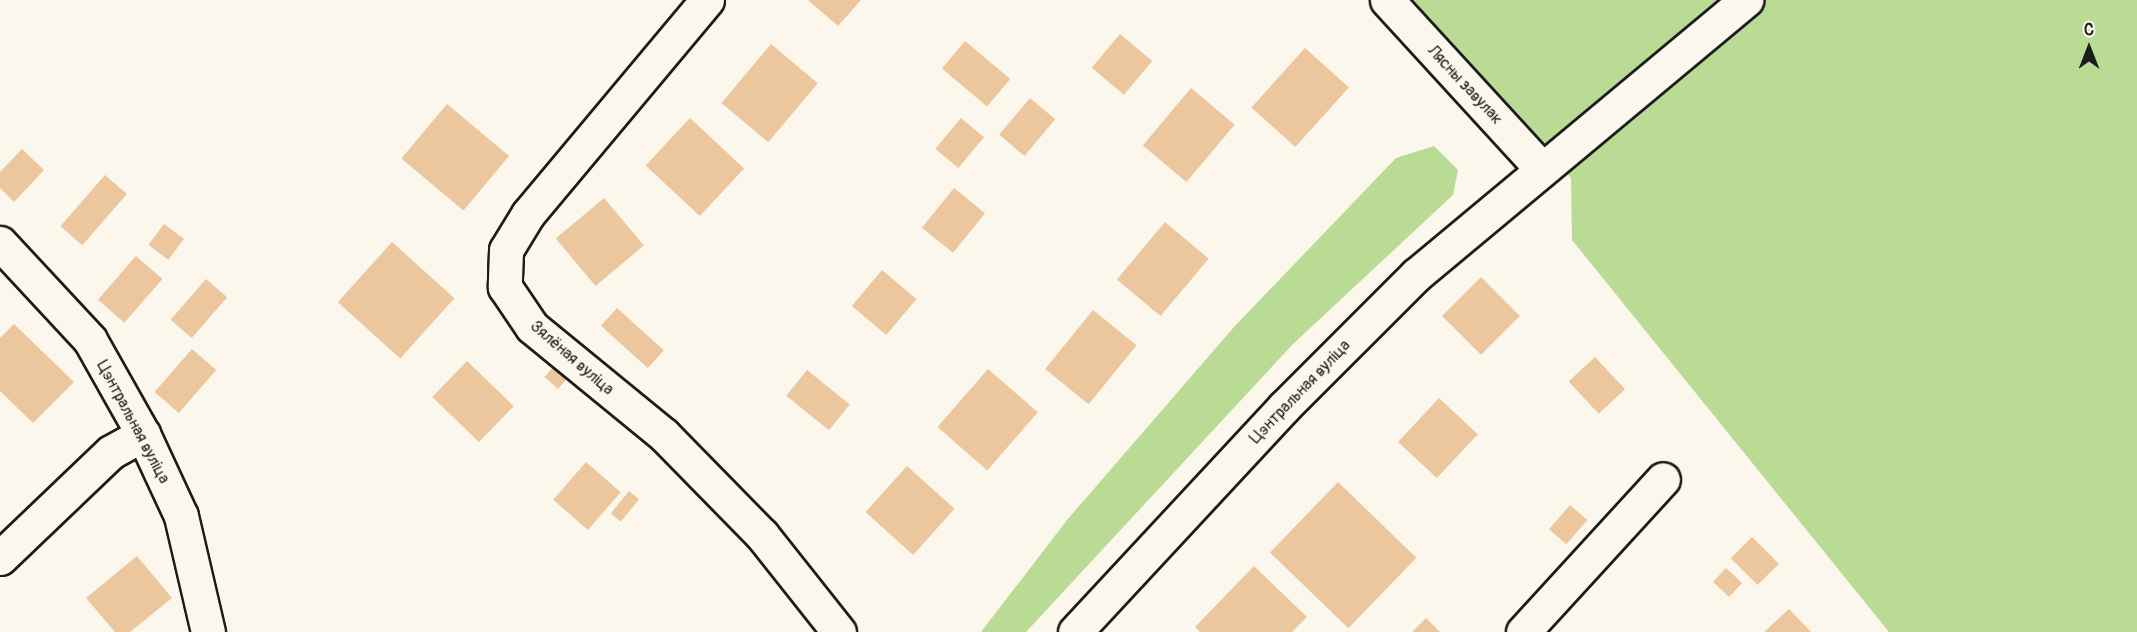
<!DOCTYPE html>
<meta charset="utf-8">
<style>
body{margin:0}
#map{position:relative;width:2137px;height:632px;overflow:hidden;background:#fbf7ec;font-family:Pangolin,sans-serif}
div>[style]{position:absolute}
.green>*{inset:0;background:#badb94}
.building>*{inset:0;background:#ecc69c;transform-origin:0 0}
.roads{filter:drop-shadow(2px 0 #1c1c1c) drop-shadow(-2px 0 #1c1c1c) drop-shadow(0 2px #1c1c1c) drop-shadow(0 -2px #1c1c1c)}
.minor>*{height:33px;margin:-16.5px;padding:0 16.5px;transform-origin:16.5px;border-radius:16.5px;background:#fbf7ec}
span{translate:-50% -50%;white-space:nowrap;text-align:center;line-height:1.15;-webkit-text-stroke:5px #fbf7ec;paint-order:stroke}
.street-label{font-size:16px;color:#1c1c1c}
.north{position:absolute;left:2059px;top:18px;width:60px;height:60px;-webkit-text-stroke:4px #fbf7ec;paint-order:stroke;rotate:0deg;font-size:16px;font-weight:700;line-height:24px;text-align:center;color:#1c1c1c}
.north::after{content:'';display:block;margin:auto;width:21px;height:27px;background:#1c1c1c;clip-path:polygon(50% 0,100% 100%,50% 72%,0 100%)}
</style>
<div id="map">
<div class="green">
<i style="clip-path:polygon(1413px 0,2137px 0,2137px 632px,1889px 632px,1572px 240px,1571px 178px)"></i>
<i style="clip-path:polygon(1434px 146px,1458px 170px,1453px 195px,1293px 344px,1026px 632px,981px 632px,1067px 520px,1234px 327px,1396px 158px)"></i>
</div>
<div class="building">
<i style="clip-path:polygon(808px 0,861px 0,838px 26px)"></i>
<i style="left:1120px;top:34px;width:42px;height:44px;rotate:40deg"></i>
<i style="left:965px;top:41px;width:59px;height:36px;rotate:40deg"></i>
<i style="left:771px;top:44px;width:61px;height:77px;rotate:40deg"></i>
<i style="left:1305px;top:48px;width:59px;height:80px;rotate:42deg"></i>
<i style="left:1191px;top:88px;width:57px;height:75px;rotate:40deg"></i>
<i style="left:1030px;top:98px;width:33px;height:48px;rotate:40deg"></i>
<i style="left:447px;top:104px;width:81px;height:71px;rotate:40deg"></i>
<i style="left:690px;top:118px;width:74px;height:65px;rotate:43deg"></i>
<i style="left:961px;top:118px;width:30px;height:40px;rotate:40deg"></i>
<i style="clip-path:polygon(22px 149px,44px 170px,14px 202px,0 188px,0 172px)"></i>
<i style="left:105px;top:175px;width:29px;height:68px;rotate:41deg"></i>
<i style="left:954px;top:188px;width:40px;height:51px;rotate:39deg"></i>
<i style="left:604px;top:198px;width:62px;height:63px;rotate:50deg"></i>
<i style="left:1165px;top:222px;width:57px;height:75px;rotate:40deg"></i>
<i style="left:164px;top:224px;width:25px;height:26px;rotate:37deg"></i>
<i style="left:392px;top:242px;width:84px;height:81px;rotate:42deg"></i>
<i style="left:136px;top:256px;width:35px;height:58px;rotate:41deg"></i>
<i style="left:882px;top:270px;width:45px;height:47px;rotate:40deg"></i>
<i style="left:1481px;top:277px;width:55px;height:55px;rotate:45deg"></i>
<i style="left:206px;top:279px;width:28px;height:54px;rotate:41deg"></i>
<i style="left:617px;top:308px;width:63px;height:24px;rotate:42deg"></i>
<i style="left:1093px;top:310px;width:56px;height:76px;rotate:39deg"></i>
<i style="clip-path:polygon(14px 324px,74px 382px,33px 423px,0 391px,0 338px)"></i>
<i style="left:192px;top:349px;width:32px;height:57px;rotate:41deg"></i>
<i style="left:1595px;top:357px;width:44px;height:36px;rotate:47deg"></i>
<i style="left:467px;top:361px;width:65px;height:50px;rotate:44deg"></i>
<i style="left:555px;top:365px;width:18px;height:16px;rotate:41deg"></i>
<i style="left:988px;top:369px;width:66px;height:77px;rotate:41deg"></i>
<i style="left:807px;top:370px;width:55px;height:33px;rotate:39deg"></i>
<i style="left:1439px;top:398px;width:53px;height:60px;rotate:43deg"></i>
<i style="left:586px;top:462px;width:46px;height:50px;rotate:41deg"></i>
<i style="left:907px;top:466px;width:64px;height:62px;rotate:42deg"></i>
<i style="left:1338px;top:482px;width:109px;height:98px;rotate:44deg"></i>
<i style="left:629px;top:491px;width:13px;height:29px;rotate:39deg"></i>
<i style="left:1570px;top:505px;width:23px;height:32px;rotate:41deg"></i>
<i style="left:1752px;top:537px;width:38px;height:30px;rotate:45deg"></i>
<i style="clip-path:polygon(137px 556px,172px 598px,130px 632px,115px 632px,86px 598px)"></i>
<i style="clip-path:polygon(1254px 566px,1307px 617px,1292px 632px,1200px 632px,1195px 627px)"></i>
<i style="left:1726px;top:568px;width:22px;height:19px;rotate:43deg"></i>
<i style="clip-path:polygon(1789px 609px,1811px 632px,1764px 632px)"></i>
<i style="clip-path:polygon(1426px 618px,1440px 632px,1412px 632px)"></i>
</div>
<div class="roads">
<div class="minor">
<i style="left:707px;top:0;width:279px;rotate:129.9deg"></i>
<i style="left:528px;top:214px;width:42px;rotate:121.4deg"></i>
<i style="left:506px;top:250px;width:37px;rotate:92deg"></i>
<i style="left:505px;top:287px;width:48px;rotate:56deg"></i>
<i style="left:532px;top:327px;width:171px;rotate:39.3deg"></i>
<i style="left:664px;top:435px;width:140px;rotate:45.6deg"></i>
<i style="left:762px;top:535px;width:124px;rotate:51.6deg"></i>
<i style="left:1387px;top:0;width:229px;rotate:47.5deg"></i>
<i style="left:0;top:243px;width:132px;rotate:47.1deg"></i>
<i style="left:90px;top:340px;width:108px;rotate:60.6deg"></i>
<i style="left:143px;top:434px;width:90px;rotate:65.1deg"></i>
<i style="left:181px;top:516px;width:119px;rotate:76.9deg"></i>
<i style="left:0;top:558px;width:153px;rotate:-43.7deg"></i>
<i style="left:111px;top:452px;width:37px;rotate:-29deg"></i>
<i style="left:1075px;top:632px;width:307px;rotate:-47.1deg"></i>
<i style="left:1284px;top:407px;width:187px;rotate:-45deg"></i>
<i style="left:1416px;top:275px;width:430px;rotate:-39.8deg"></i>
<i style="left:1523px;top:632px;width:207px;rotate:-47.5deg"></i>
</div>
</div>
<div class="street-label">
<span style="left:1465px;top:85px;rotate:47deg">Лясны завулак</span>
<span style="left:572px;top:358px;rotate:41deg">Зялёная вуліца</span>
<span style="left:1300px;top:392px;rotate:-46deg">Цэнтральная вуліца</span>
<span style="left:133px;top:422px;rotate:62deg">Цэнтральная вуліца</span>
</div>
<div class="north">С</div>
</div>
